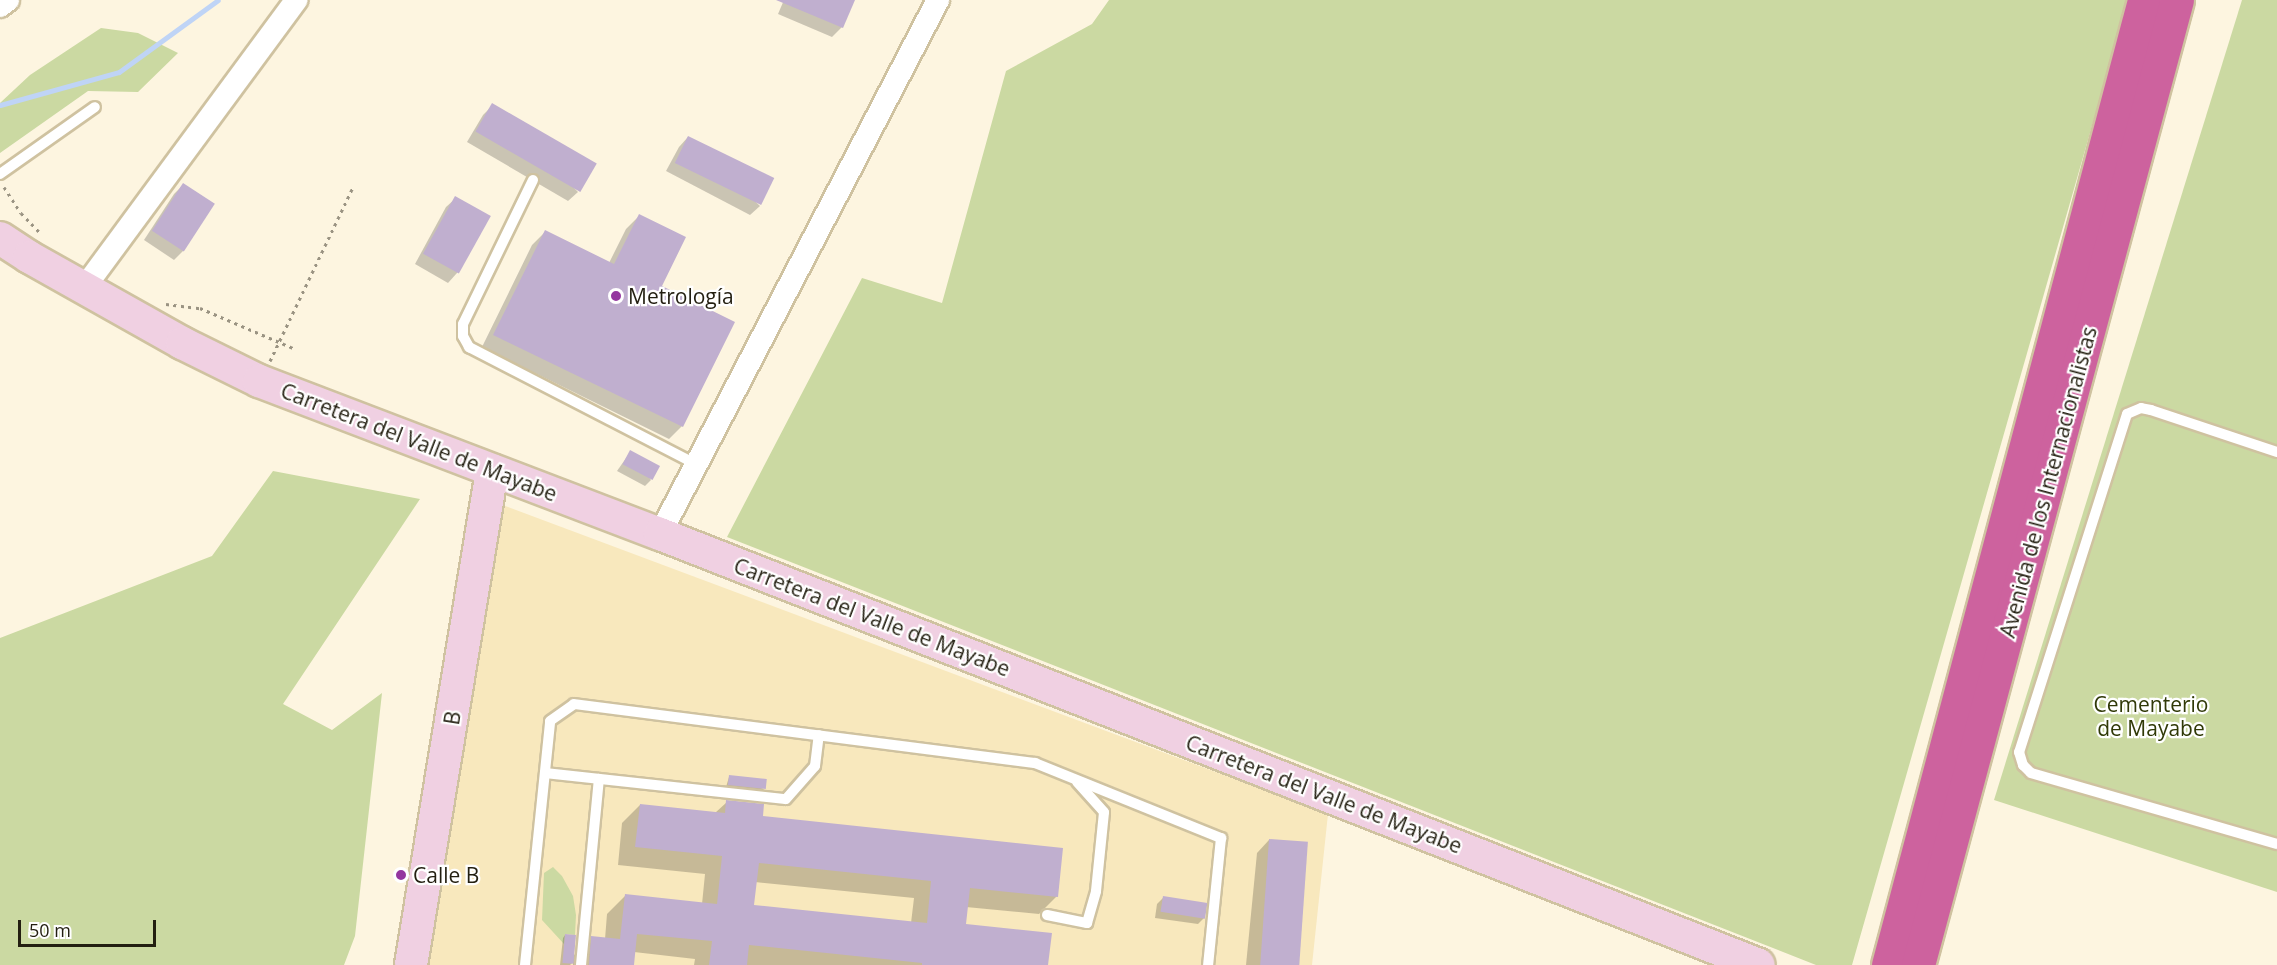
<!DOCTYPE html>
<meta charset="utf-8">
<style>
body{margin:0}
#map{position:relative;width:2277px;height:965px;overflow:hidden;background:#fdf5e0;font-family:"Open Sans",sans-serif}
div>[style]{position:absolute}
.built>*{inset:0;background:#f8e8bd}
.green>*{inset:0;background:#cbd9a2}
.shadow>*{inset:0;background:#0003}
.stream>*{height:5px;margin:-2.5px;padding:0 2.5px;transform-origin:2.5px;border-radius:2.5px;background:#bfd4f6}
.building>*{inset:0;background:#c0afcf;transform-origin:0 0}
.path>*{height:3px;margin-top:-1.5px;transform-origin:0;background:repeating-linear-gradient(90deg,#9a9382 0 3px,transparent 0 7.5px)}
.roads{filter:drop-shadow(2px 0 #cfc2a0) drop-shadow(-2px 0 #cfc2a0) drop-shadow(0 2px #cfc2a0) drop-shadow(0 -2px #cfc2a0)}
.lane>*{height:10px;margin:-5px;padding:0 5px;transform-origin:5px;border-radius:5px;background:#fff}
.street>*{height:22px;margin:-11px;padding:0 11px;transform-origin:11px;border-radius:11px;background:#fff}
.secondary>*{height:32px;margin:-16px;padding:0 16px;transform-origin:16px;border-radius:16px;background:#f0d0e2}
.highway>*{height:33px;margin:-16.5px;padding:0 16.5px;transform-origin:16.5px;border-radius:16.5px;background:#cd629e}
.dots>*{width:16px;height:16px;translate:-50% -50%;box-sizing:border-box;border:3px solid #fff;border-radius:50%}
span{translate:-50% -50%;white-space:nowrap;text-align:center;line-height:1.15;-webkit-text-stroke:4.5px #fff;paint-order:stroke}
.poi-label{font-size:21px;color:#231f11}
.left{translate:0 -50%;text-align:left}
.street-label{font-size:21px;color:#231f11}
.park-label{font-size:21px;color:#303907}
.scale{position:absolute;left:18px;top:920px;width:138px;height:27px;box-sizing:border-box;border:3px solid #231f11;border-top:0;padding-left:8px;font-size:18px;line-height:21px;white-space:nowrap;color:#231f11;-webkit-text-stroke:4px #fff;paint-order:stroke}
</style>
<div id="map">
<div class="built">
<i style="clip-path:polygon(500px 504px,1328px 814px,1312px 965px,425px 965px)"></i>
</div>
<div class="green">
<i style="clip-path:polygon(1109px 0,2128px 0,1852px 965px,1816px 965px,727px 537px,862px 278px,942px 303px,1006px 71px,1092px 24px)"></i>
<i style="clip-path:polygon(2242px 0,2277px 0,2277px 892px,1994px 800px)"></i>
<i style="clip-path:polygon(101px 28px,138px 33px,178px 53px,138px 92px,88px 91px,0 153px,0 103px,30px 75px)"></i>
<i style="clip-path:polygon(273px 471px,420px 499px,283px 704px,332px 730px,382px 693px,355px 936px,344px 965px,0 965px,0 638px,212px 556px)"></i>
<i style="clip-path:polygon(553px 867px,562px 876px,573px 896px,576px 915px,575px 935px,565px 934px,564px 944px,542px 920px,544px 873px)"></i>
</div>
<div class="shadow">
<i style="clip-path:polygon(784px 0,853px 0,842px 27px,832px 37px,778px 14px)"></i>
<i style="clip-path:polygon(493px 105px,578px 192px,568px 201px,467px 142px,483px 115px)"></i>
<i style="clip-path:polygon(688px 137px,760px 206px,750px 215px,666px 171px,679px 147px)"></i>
<i style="clip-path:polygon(183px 185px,183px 251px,174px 260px,144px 240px,174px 194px)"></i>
<i style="clip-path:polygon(456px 198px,489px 217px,457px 273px,448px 283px,415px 264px,446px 207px)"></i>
<i style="clip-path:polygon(639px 216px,660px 287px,733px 322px,682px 426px,669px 439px,482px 347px,532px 245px,545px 232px,609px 263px,626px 229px)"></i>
<i style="clip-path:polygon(631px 451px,651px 480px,645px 486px,617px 471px)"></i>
<i style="clip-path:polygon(729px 777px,764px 789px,762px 791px,726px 787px)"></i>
<i style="clip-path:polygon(evenodd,727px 802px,761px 818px,1057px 896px,1039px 914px,966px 907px,964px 925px,1047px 965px,694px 965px,695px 959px,634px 952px,632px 965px,573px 965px,573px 962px,570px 965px,560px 965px,563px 938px,565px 935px,572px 957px,592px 938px,605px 939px,607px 914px,625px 896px,702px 904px,705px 874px,618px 865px,622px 823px,640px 805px,715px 813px,727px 802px,755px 882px,914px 898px,911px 923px,753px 906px,755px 882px)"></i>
<i style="clip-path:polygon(1269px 840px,1295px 965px,1246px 965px,1257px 853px)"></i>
<i style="clip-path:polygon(1163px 898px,1204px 918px,1198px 924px,1155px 918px,1157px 904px)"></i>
</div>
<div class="stream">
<i style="left:0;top:105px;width:123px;rotate:-15.5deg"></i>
<i style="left:119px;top:72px;width:122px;rotate:-36deg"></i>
</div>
<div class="building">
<i style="clip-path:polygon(776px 0,855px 0,843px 28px)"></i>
<i style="left:492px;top:103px;width:121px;height:33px;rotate:30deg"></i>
<i style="left:688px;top:136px;width:96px;height:30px;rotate:26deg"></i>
<i style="left:183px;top:183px;width:38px;height:57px;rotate:33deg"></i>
<i style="left:455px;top:196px;width:41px;height:66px;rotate:29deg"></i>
<i style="clip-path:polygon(639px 214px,686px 237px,662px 286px,735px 322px,683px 427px,493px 335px,545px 230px,614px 264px)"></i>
<i style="left:630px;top:450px;width:34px;height:16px;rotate:28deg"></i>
<i style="left:729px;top:775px;width:38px;height:10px;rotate:6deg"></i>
<i style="clip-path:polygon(evenodd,726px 800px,764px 804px,763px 816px,1063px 848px,1058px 897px,970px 888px,966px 924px,1052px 933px,1048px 965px,922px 965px,922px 963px,749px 945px,747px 965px,709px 965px,712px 941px,637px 934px,634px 965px,589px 965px,591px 936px,620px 939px,625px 894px,717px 904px,722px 856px,635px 847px,640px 804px,725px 813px,726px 800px,759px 863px,931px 881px,927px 923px,754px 905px,759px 863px)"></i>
<i style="left:1269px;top:839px;width:39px;height:127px;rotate:4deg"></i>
<i style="left:1163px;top:896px;width:45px;height:16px;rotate:9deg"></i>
<i style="left:565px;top:934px;width:11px;height:29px;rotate:5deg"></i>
</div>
<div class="path">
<i style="left:4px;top:187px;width:31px;rotate:57deg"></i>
<i style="left:21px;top:213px;width:29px;rotate:46deg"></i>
<i style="left:166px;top:304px;width:34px;rotate:7deg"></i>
<i style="left:200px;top:308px;width:101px;rotate:23.3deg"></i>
<i style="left:270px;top:361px;width:193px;rotate:-64.5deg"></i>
</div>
<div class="roads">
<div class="lane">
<i style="left:0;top:174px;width:116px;rotate:-35.2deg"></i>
<i style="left:533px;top:180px;width:160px;rotate:115.9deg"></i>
<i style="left:463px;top:324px;width:12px;rotate:90deg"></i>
<i style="left:463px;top:336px;width:13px;rotate:61deg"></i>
<i style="left:469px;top:347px;width:258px;rotate:27.3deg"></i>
<i style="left:2277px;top:452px;width:133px;rotate:-161.6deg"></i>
<i style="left:2151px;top:410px;width:10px;rotate:-169deg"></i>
<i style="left:2141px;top:408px;width:15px;rotate:157deg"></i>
<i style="left:2127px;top:414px;width:355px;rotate:107.7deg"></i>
<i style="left:2019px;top:752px;width:14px;rotate:73deg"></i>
<i style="left:2023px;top:765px;width:11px;rotate:45deg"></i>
<i style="left:2031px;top:773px;width:256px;rotate:16.1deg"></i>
<i style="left:545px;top:773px;width:242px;rotate:6.2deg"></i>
<i style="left:786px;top:799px;width:44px;rotate:-48.7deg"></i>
<i style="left:815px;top:766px;width:31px;rotate:-83deg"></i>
<i style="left:1047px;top:915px;width:41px;rotate:11.3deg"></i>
<i style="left:1087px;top:923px;width:33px;rotate:-74deg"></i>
<i style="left:1096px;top:891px;width:79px;rotate:-84.2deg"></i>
<i style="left:1104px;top:812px;width:40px;rotate:-132deg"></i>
<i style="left:525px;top:965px;width:245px;rotate:-84.1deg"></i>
<i style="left:550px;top:721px;width:29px;rotate:-35deg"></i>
<i style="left:574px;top:704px;width:465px;rotate:7.3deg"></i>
<i style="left:1035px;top:763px;width:201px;rotate:22deg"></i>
<i style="left:1221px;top:838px;width:128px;rotate:95.8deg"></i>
<i style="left:581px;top:965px;width:187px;rotate:-84.5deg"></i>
</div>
<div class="street">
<i style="left:0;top:6px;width:10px;rotate:-37deg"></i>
<i style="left:84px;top:288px;width:358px;rotate:-53.6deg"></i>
<i style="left:660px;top:534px;width:602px;rotate:-62.5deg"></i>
</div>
<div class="secondary">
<i style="left:0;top:238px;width:35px;rotate:33deg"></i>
<i style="left:29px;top:257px;width:176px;rotate:29.3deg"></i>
<i style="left:182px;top:343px;width:86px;rotate:26.3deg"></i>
<i style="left:259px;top:381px;width:429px;rotate:20.9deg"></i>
<i style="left:660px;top:534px;width:1180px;rotate:21.41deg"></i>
<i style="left:411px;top:965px;width:501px;rotate:-80.69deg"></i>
</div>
<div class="highway">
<i style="left:1888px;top:965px;width:998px;rotate:-75.14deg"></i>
<i style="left:1918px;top:965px;width:999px;rotate:-74.98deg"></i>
</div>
</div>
<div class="dots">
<i style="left:616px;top:296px;background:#94369f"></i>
<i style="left:401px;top:875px;background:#94369f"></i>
</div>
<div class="poi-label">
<span class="left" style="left:628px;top:296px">Metrología</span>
<span class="left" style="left:413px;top:875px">Calle B</span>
</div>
<div class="street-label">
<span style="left:419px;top:442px;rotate:21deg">Carretera del Valle de Mayabe</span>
<span style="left:2048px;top:482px;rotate:-75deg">Avenida de los Internacionalistas</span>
<span style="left:872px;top:617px;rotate:21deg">Carretera del Valle de Mayabe</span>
<span style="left:452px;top:718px;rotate:-81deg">B</span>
<span style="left:1324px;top:794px;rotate:21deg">Carretera del Valle de Mayabe</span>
</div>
<div class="park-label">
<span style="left:2151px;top:716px">Cementerio<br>de Mayabe</span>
</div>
<div class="scale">50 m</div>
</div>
